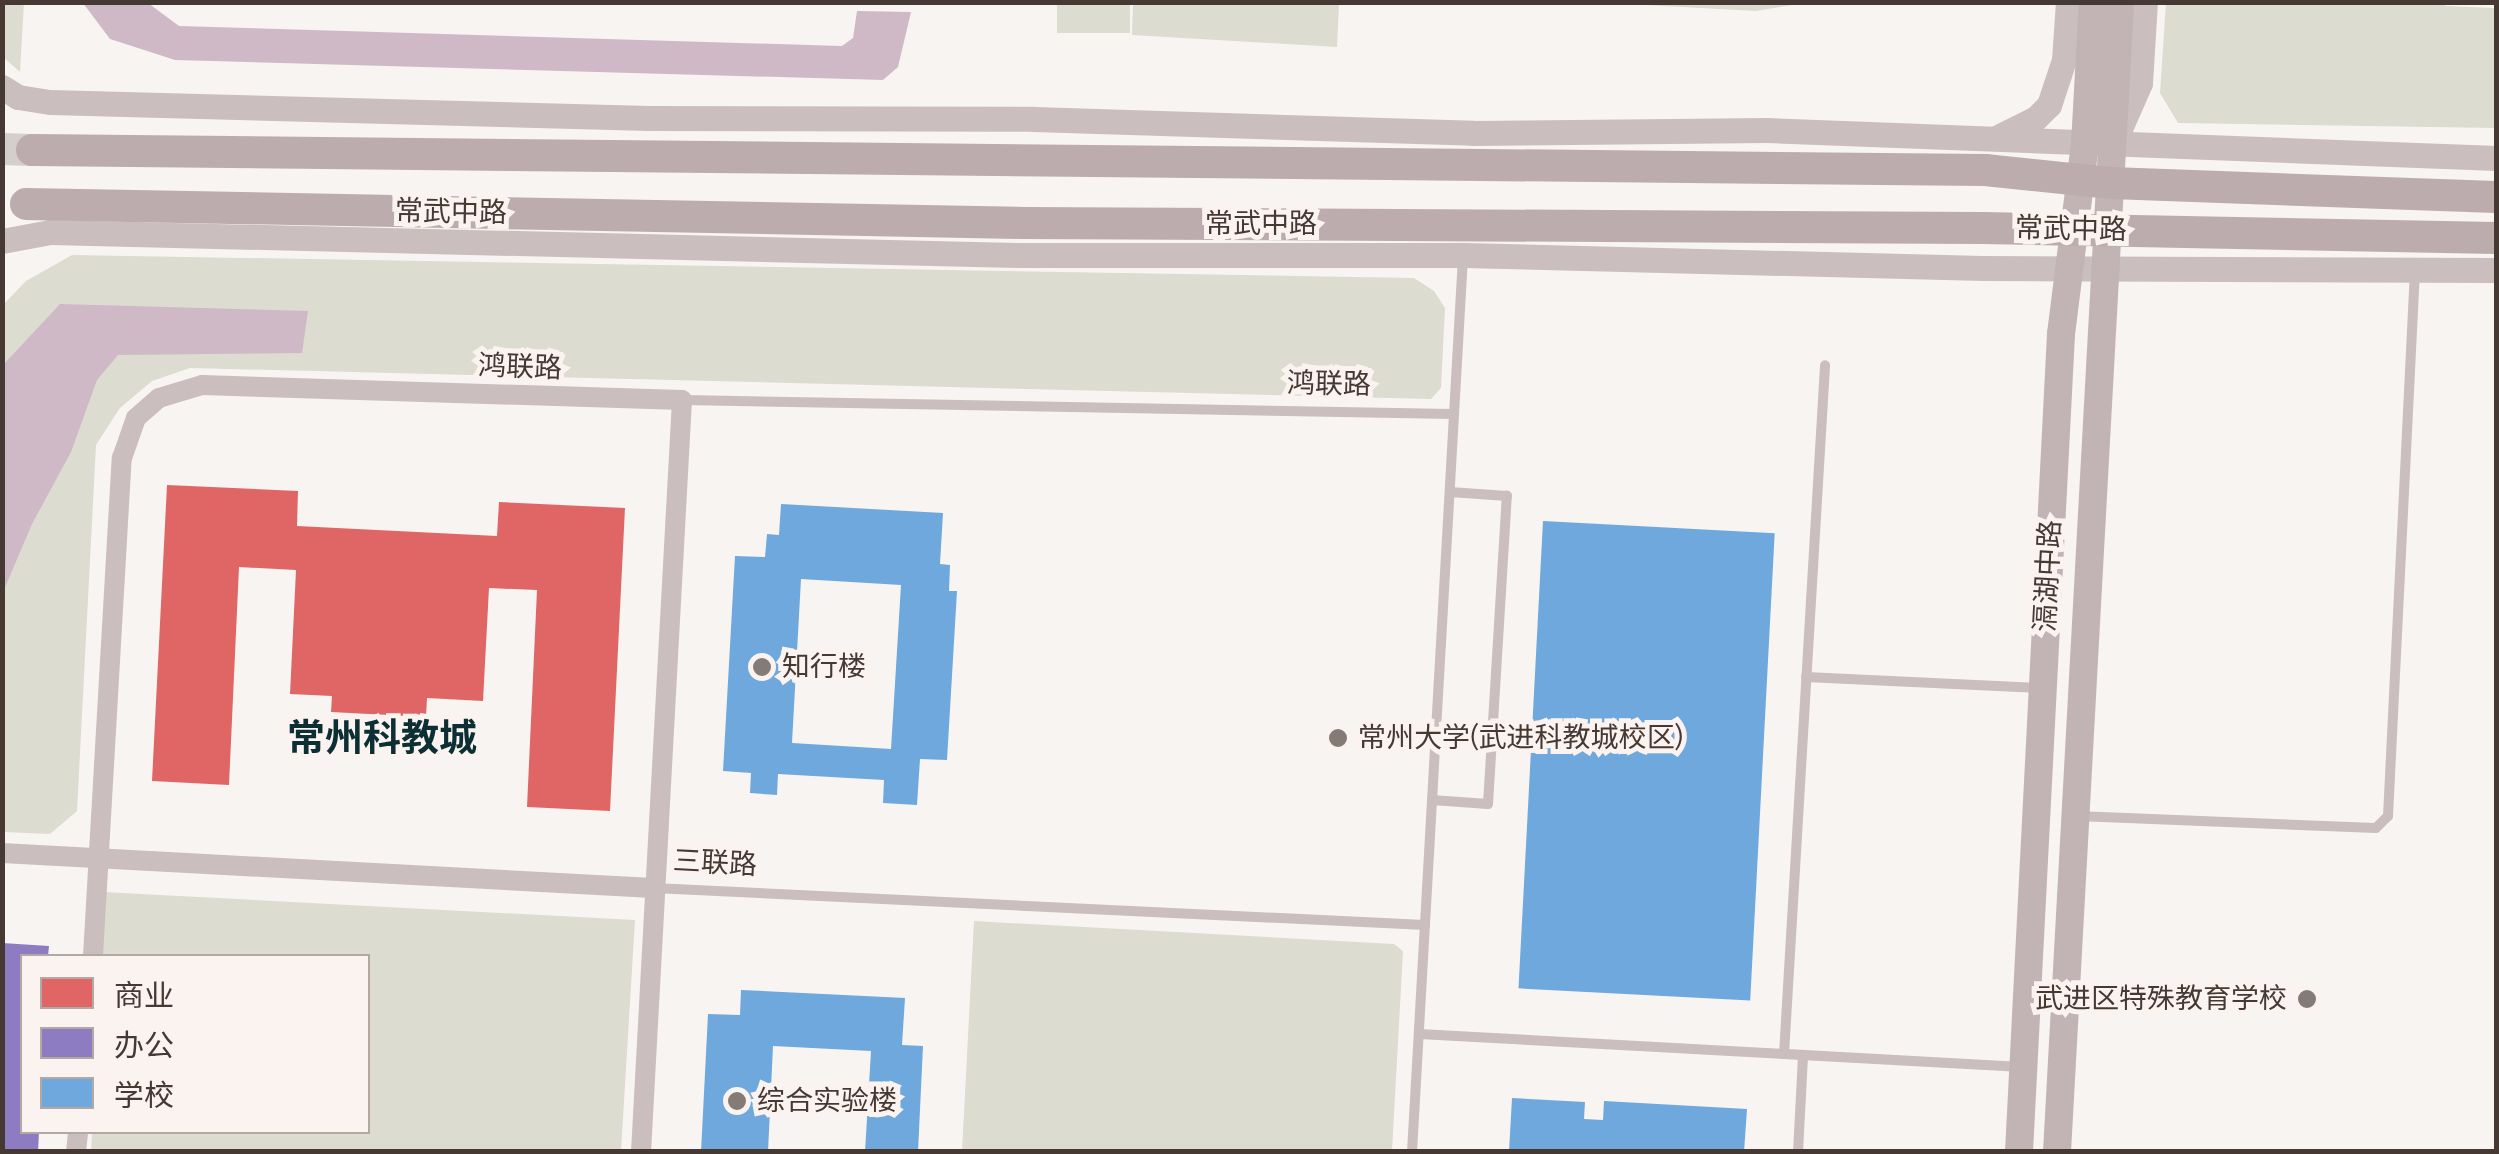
<!DOCTYPE html>
<meta charset="utf-8">
<style>
body{margin:0}
#map{position:relative;width:2499px;height:1154px;overflow:hidden;background:#f8f4f2;font-family:Bitter,"Noto Sans SC",serif}
div>[style]{position:absolute}
.green>*{inset:0;background:#dddcd0;transform-origin:0 0}
.water>*{inset:0;background:#d0b9c7}
.shops>*{inset:0;background:#e06666}
.offices>*{inset:0;background:#8e7cc3}
.schools>*{inset:0;background:#6fa8dc;transform-origin:0 0}
.primary-tunnel>*{height:32px;margin-top:-16px;transform-origin:0;background:repeating-linear-gradient(90deg,#d4cfcc 0 32px,transparent 0 48px)}
.service>*{height:10px;margin:-5px;padding:0 5px;transform-origin:5px;border-radius:5px;background:#cbbebf}
.minor>*{height:20px;margin:-10px;padding:0 10px;transform-origin:10px;border-radius:10px;background:#cbbebf}
.tertiary>*{height:25px;margin:-12.5px;padding:0 12.5px;transform-origin:12.5px;border-radius:12.5px;background:#cbbebf}
.secondary>*{height:28px;margin:-14px;padding:0 14px;transform-origin:14px;border-radius:14px;background:#c2b3b5}
.primary>*{height:32px;margin:-16px;padding:0 16px;transform-origin:16px;border-radius:16px;background:#bcacad}
.dots>*{width:28px;height:28px;translate:-50% -50%;box-sizing:border-box;border:5px solid #faf3f0;border-radius:50%}
span{translate:-50% -50%;white-space:nowrap;text-align:center;line-height:1.15;-webkit-text-stroke:10px #faf3f0;paint-order:stroke}
.street-label{font-size:28px;color:#463933}
.poi-label{font-size:28px;color:#463933}
.left{translate:0 -50%;text-align:left}
.right{translate:-100% -50%;text-align:right}
.district-label{font-size:38px;color:#0c2f34;font-weight:700}
.frame{position:absolute;inset:0;border:5px solid #463933;pointer-events:none}
.legend{position:absolute;left:20px;top:954px;width:350px;height:180px;box-sizing:border-box;background:#faf3f0;border:2px solid #b2a9a4;margin:0;padding:12px 18px;list-style:none;font-size:30px;color:#463933}
.legend li{display:flex;align-items:center;gap:20px;height:50px}
.legend b{width:50px;border:2px solid #b2a9a4}
</style>
<div id="map">
<div class="green">
<i style="clip-path:polygon(3px 2px,24px 3px,20px 72px,3px 57px)"></i>
<i style="clip-path:polygon(2444px 2px,2445px 6px,2496px 8px,2496px 128px,2178px 123px,2160px 93px,2166px 3px)"></i>
<i style="left:1057px;top:3px;width:73px;height:30px"></i>
<i style="clip-path:polygon(1133px 3px,1339px 3px,1337px 47px,1132px 35px)"></i>
<i style="clip-path:polygon(1608px 3px,1803px 2px,1804px 3px,1756px 11px)"></i>
<i style="clip-path:polygon(72px 255px,1414px 278px,1434px 291px,1445px 308px,1441px 388px,1431px 399px,190px 368px,152px 381px,120px 408px,96px 445px,77px 811px,50px 834px,3px 832px,3px 305px,26px 281px)"></i>
<i style="clip-path:polygon(103px 892px,635px 920px,621px 1151px,91px 1152px,92px 1132px,368px 1132px,368px 956px,100px 956px)"></i>
<i style="clip-path:polygon(974px 921px,1394px 944px,1403px 951px,1392px 1151px,962px 1151px)"></i>
</div>
<div class="water">
<i style="clip-path:polygon(83px 3px,148px 3px,179px 26px,842px 46px,853px 38px,857px 11px,911px 12px,898px 67px,883px 80px,175px 60px,110px 39px)"></i>
<i style="clip-path:polygon(60px 304px,308px 311px,302px 353px,118px 355px,97px 380px,71px 452px,32px 524px,3px 592px,3px 365px)"></i>
</div>
<div class="shops">
<i style="clip-path:polygon(167px 485px,298px 491px,297px 526px,497px 536px,499px 502px,625px 508px,610px 811px,527px 807px,537px 590px,489px 588px,483px 701px,427px 698px,426px 717px,331px 712px,332px 696px,290px 694px,296px 570px,239px 567px,229px 785px,152px 781px)"></i>
</div>
<div class="offices">
<i style="clip-path:polygon(2px 943px,49px 946px,48px 956px,22px 956px,22px 1132px,39px 1132px,38px 1152px,2px 1152px)"></i>
</div>
<div class="schools">
<i style="clip-path:polygon(evenodd,781px 504px,943px 513px,940px 564px,950px 565px,949px 591px,957px 591px,947px 760px,920px 759px,917px 805px,883px 803px,884px 780px,778px 774px,777px 795px,750px 793px,751px 773px,723px 771px,735px 556px,765px 557px,767px 534px,779px 535px,781px 504px,801px 579px,901px 585px,891px 749px,792px 743px,801px 579px)"></i>
<i style="left:1543px;top:521px;width:232px;height:468px;rotate:3deg"></i>
<i style="clip-path:polygon(741px 990px,905px 998px,902px 1045px,923px 1046px,918px 1152px,865px 1152px,871px 1051px,773px 1046px,768px 1152px,701px 1152px,708px 1014px,740px 1015px)"></i>
<i style="clip-path:polygon(1512px 1098px,1585px 1102px,1584px 1119px,1603px 1120px,1604px 1101px,1747px 1109px,1744px 1152px,1509px 1152px)"></i>
</div>
<div class="primary-tunnel">
<i style="left:2px;top:149px;width:30px;rotate:2deg"></i>
</div>
<div class="service">
<i style="left:682px;top:400px;width:771px;rotate:1.04deg"></i>
<i style="left:1806px;top:677px;width:234px;rotate:2.7deg"></i>
<i style="left:1432px;top:800px;width:56px;rotate:4.1deg"></i>
<i style="left:1488px;top:804px;width:309px;rotate:-86.5deg"></i>
<i style="left:1507px;top:496px;width:57px;rotate:-176deg"></i>
<i style="left:2077px;top:816px;width:299px;rotate:2.3deg"></i>
<i style="left:2376px;top:828px;width:17px;rotate:-45deg"></i>
<i style="left:2388px;top:816px;width:547px;rotate:-87.17deg"></i>
<i style="left:654px;top:888px;width:772px;rotate:2.75deg"></i>
<i style="left:1419px;top:1034px;width:604px;rotate:3.13deg"></i>
<i style="left:1784px;top:1054px;width:690px;rotate:-86.59deg"></i>
<i style="left:1412px;top:1152px;width:897px;rotate:-86.74deg"></i>
<i style="left:1798px;top:1152px;width:97px;rotate:-87deg"></i>
</div>
<div class="minor">
<i style="left:2px;top:853px;width:652px;rotate:3.08deg"></i>
<i style="left:93px;top:956px;width:499px;rotate:-86.7deg"></i>
<i style="left:122px;top:458px;width:42px;rotate:-70.7deg"></i>
<i style="left:136px;top:418px;width:30px;rotate:-41deg"></i>
<i style="left:159px;top:398px;width:45px;rotate:-16.8deg"></i>
<i style="left:202px;top:385px;width:480px;rotate:1.8deg"></i>
<i style="left:682px;top:400px;width:753px;rotate:93.12deg"></i>
<i style="left:76px;top:1152px;width:20px;rotate:-84deg"></i>
</div>
<div class="tertiary">
<i style="left:2px;top:87px;width:19px;rotate:32deg"></i>
<i style="left:18px;top:97px;width:32px;rotate:9deg"></i>
<i style="left:50px;top:102px;width:599px;rotate:1.53deg"></i>
<i style="left:649px;top:118px;width:385px;rotate:0.1deg"></i>
<i style="left:1034px;top:119px;width:439px;rotate:1.8deg"></i>
<i style="left:1473px;top:133px;width:294px;rotate:-0.6deg"></i>
<i style="left:1767px;top:130px;width:730px;rotate:2.2deg"></i>
<i style="left:2000px;top:136px;width:40px;rotate:-26.6deg"></i>
<i style="left:2036px;top:118px;width:18px;rotate:-45deg"></i>
<i style="left:2049px;top:105px;width:47px;rotate:-71.6deg"></i>
<i style="left:2064px;top:60px;width:58px;rotate:-86.1deg"></i>
<i style="left:2115px;top:140px;width:62px;rotate:-66.3deg"></i>
<i style="left:2140px;top:83px;width:81px;rotate:-86.5deg"></i>
<i style="left:2px;top:241px;width:49px;rotate:-10.6deg"></i>
<i style="left:50px;top:232px;width:972px;rotate:1.36deg"></i>
<i style="left:1022px;top:255px;width:441px"></i>
<i style="left:1463px;top:255px;width:520px;rotate:1.43deg"></i>
<i style="left:1983px;top:268px;width:513px;rotate:0.22deg"></i>
</div>
<div class="secondary">
<i style="left:2019px;top:1152px;width:819px;rotate:-87.06deg"></i>
<i style="left:2061px;top:334px;width:192px;rotate:-82.8deg"></i>
<i style="left:2085px;top:144px;width:142px;rotate:-86.8deg"></i>
<i style="left:2057px;top:1152px;width:1152px;rotate:-86.86deg"></i>
</div>
<div class="primary">
<i style="left:32px;top:150px;width:1953px;rotate:0.59deg"></i>
<i style="left:1985px;top:170px;width:127px;rotate:5.9deg"></i>
<i style="left:2111px;top:183px;width:385px;rotate:2.1deg"></i>
<i style="left:26px;top:204px;width:998px;rotate:1.09deg"></i>
<i style="left:1024px;top:223px;width:958px;rotate:0.3deg"></i>
<i style="left:1982px;top:228px;width:514px;rotate:1.11deg"></i>
</div>
<div class="dots">
<i style="left:762px;top:667px;background:#847a76"></i>
<i style="left:1338px;top:738px;background:#847a76"></i>
<i style="left:2307px;top:999px;background:#847a76"></i>
<i style="left:737px;top:1101px;background:#847a76"></i>
</div>
<div class="street-label">
<span style="left:451px;top:212px;rotate:1deg">常武中路</span>
<span style="left:1261px;top:224px">常武中路</span>
<span style="left:2071px;top:229px;rotate:1deg">常武中路</span>
<span style="left:520px;top:367px;rotate:2deg">鸿联路</span>
<span style="left:1329px;top:384px;rotate:1deg">鸿联路</span>
<span style="left:2048px;top:576px;rotate:-87deg">滆湖中路</span>
<span style="left:715px;top:863px;rotate:3deg">三联路</span>
</div>
<div class="poi-label">
<span class="left" style="left:782px;top:667px">知行楼</span>
<span class="left" style="left:1358px;top:738px">常州大学(武进科教城校区)</span>
<span class="right" style="left:2287px;top:999px">武进区特殊教育学校</span>
<span class="left" style="left:757px;top:1101px">综合实验楼</span>
</div>
<div class="district-label">
<span style="left:382px;top:739px">常州科教城</span>
</div>
<div class="frame"></div>
<ul class="legend">
<li><b style="height:28px;background:#e06666"></b>商业</li>
<li><b style="height:28px;background:#8e7cc3"></b>办公</li>
<li><b style="height:28px;background:#6fa8dc"></b>学校</li>
</ul>
</div>
